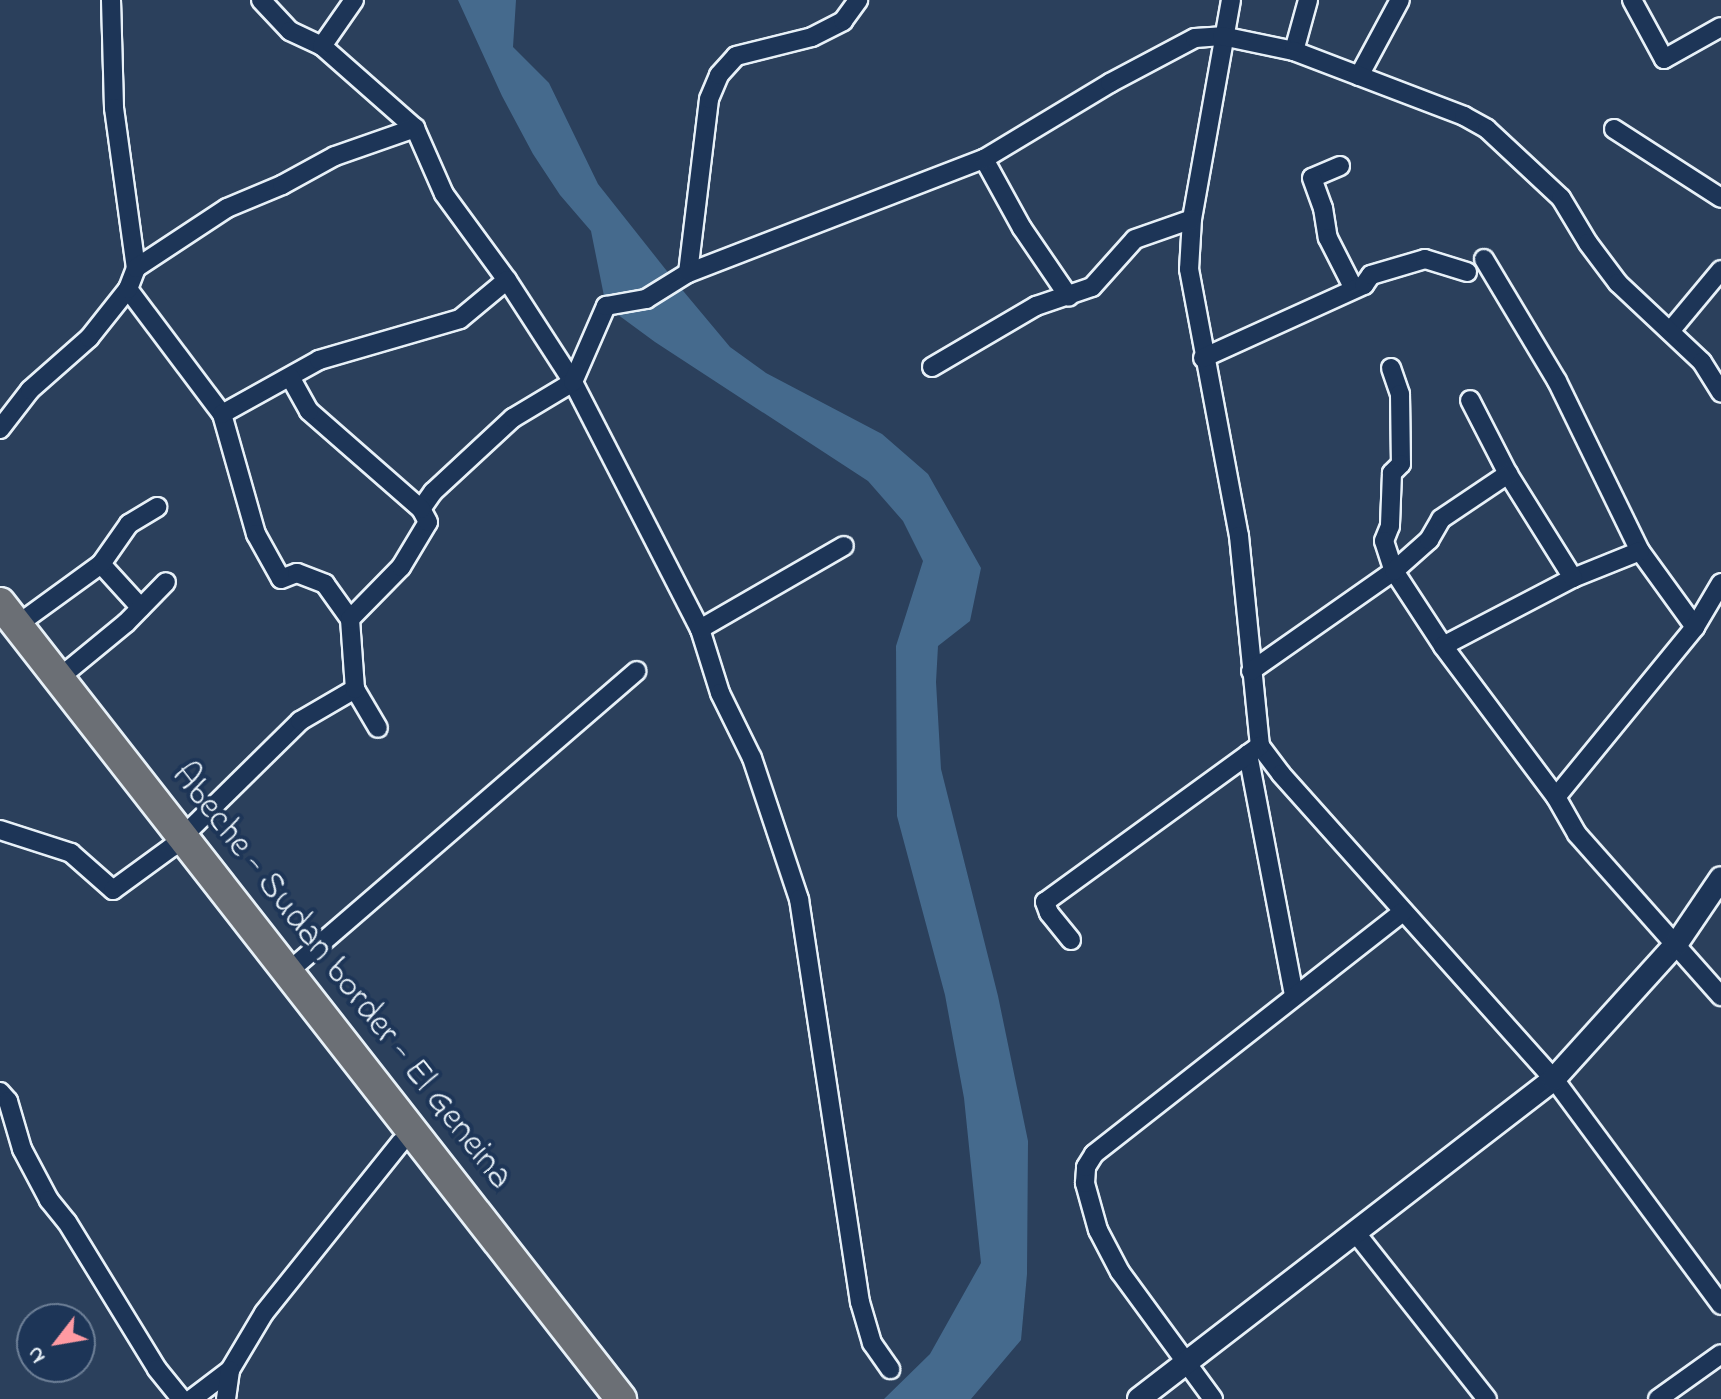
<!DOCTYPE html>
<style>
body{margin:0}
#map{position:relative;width:1721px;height:1399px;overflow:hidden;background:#2b405c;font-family:"Indie Flower",sans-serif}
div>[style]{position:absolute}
.water>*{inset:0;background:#456a8d}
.roads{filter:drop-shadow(2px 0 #e8f1f8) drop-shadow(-2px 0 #e8f1f8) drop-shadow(0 2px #e8f1f8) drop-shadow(0 -2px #e8f1f8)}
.minor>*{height:18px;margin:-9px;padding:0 9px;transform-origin:9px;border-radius:9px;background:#1d3557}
.tertiary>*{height:22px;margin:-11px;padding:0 11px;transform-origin:11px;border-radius:11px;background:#1d3557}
.trunk>*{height:30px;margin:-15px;padding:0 15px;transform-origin:15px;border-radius:15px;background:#6b6f75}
span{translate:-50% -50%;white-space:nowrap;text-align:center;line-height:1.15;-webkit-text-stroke:8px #1d3557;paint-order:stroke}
.street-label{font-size:36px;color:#e8f1f8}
.north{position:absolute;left:16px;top:1303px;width:80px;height:80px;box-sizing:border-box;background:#1d3557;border:2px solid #6e8097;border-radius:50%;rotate:239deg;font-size:22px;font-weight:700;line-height:32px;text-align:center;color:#e8f1f8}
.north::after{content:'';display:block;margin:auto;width:28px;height:36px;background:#ff9aa2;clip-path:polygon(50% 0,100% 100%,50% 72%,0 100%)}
</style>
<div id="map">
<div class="water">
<i style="clip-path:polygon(458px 0,516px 0,513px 47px,549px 83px,598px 184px,674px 280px,730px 347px,766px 373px,882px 434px,928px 474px,981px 568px,970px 621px,938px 646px,936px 682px,941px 769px,998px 996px,1028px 1141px,1027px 1274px,1021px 1340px,971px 1399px,884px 1399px,930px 1354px,981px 1263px,964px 1098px,945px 995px,897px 816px,896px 646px,923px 561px,903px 521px,868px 481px,655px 342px,606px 306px,591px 231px,560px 195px,533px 154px,502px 96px)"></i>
</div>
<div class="roads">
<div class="minor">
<i style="left:111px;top:0;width:108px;rotate:88.4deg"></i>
<i style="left:114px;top:108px;width:162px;rotate:82.2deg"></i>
<i style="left:261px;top:0;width:42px;rotate:46.9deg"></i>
<i style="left:290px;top:31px;width:35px;rotate:25deg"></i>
<i style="left:322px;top:46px;width:124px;rotate:41.4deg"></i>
<i style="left:415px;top:128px;width:72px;rotate:66.3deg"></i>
<i style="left:444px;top:194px;width:107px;rotate:53.8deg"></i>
<i style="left:507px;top:280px;width:121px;rotate:57.1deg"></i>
<i style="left:573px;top:382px;width:278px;rotate:62.8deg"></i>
<i style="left:700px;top:629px;width:67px;rotate:72.6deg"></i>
<i style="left:720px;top:693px;width:72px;rotate:63.8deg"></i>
<i style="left:752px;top:758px;width:149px;rotate:71.6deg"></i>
<i style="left:799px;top:899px;width:408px;rotate:81.4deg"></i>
<i style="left:860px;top:1302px;width:43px;rotate:73.7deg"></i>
<i style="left:872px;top:1343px;width:32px;rotate:55deg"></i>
<i style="left:1231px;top:0;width:222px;rotate:100.1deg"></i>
<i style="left:1192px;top:219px;width:50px;rotate:93.4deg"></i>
<i style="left:1189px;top:269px;width:272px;rotate:79.4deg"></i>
<i style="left:1239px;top:536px;width:211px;rotate:84.3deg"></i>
<i style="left:1260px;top:746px;width:35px;rotate:53deg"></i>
<i style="left:1281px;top:774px;width:409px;rotate:48.2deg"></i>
<i style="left:1554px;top:1079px;width:281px;rotate:53.5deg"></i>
<i style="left:1632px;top:0;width:67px;rotate:61.5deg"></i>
<i style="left:1664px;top:59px;width:65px;rotate:-29.3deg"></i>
<i style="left:322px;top:46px;width:56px;rotate:-55.2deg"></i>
<i style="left:1294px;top:51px;width:53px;rotate:-74.6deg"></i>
<i style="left:1359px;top:76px;width:86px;rotate:-61.7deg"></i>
<i style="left:1614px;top:129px;width:127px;rotate:32.8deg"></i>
<i style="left:984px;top:159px;width:79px;rotate:61.2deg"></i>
<i style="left:1022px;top:228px;width:83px;rotate:55.7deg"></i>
<i style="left:1340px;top:166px;width:30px;rotate:157deg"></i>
<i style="left:1312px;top:178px;width:32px;rotate:70deg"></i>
<i style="left:1323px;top:208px;width:30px;rotate:81deg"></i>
<i style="left:1328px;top:238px;width:57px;rotate:63deg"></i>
<i style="left:1484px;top:259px;width:142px;rotate:59.1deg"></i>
<i style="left:1557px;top:381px;width:189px;rotate:64deg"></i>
<i style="left:1640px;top:551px;width:94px;rotate:54.1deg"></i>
<i style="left:688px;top:273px;width:175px;rotate:-83.1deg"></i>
<i style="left:709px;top:99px;width:26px;rotate:-67deg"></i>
<i style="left:719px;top:75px;width:25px;rotate:-48deg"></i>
<i style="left:736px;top:56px;width:78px;rotate:-14deg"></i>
<i style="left:812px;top:37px;width:35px;rotate:-27deg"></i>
<i style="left:843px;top:21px;width:26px;rotate:-54deg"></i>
<i style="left:128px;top:289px;width:156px;rotate:53.1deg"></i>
<i style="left:222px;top:414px;width:125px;rotate:74.2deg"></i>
<i style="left:256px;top:534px;width:51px;rotate:60.9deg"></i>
<i style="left:281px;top:579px;width:17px;rotate:-21deg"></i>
<i style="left:297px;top:573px;width:30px;rotate:21deg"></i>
<i style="left:325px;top:584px;width:43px;rotate:54.5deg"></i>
<i style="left:1671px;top:330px;width:78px;rotate:-50.2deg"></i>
<i style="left:1203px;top:358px;width:177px;rotate:-24.4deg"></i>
<i style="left:1364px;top:285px;width:12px;rotate:-55deg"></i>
<i style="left:1371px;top:275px;width:56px;rotate:-16.5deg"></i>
<i style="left:1425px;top:259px;width:44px;rotate:17.2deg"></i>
<i style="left:932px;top:367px;width:121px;rotate:-30.4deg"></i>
<i style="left:1036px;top:306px;width:59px;rotate:-18.7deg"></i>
<i style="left:1092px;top:287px;width:64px;rotate:-48.1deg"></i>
<i style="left:1135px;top:239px;width:60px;rotate:-19.3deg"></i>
<i style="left:1391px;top:368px;width:28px;rotate:71deg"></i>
<i style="left:1400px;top:394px;width:70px;rotate:89.2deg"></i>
<i style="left:1401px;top:464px;width:13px;rotate:135deg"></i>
<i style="left:1392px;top:473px;width:53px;rotate:92.2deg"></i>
<i style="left:1390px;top:526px;width:16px;rotate:112deg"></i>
<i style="left:1384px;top:541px;width:32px;rotate:72deg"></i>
<i style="left:1394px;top:571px;width:90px;rotate:56.8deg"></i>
<i style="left:1443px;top:646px;width:189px;rotate:53.2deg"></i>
<i style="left:1556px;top:797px;width:43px;rotate:60.4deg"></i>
<i style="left:1577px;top:834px;width:217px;rotate:48.4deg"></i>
<i style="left:222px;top:414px;width:111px;rotate:-29.1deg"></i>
<i style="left:319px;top:360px;width:147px;rotate:-16.2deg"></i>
<i style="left:460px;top:319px;width:61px;rotate:-39.7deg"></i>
<i style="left:0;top:429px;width:49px;rotate:-52.4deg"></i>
<i style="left:30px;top:390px;width:79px;rotate:-41.4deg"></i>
<i style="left:89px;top:338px;width:63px;rotate:-51.5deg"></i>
<i style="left:128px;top:289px;width:22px;rotate:-69deg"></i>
<i style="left:136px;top:268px;width:109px;rotate:-33.4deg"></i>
<i style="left:227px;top:208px;width:60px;rotate:-22.7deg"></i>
<i style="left:282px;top:185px;width:60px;rotate:-28.7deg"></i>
<i style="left:335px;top:156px;width:85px;rotate:-19.3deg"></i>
<i style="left:421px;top:509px;width:21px;rotate:-55deg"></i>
<i style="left:433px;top:492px;width:109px;rotate:-42.8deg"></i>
<i style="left:513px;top:418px;width:70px;rotate:-31deg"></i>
<i style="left:573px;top:382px;width:83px;rotate:-66.5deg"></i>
<i style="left:606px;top:306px;width:41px;rotate:-9.9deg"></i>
<i style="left:646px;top:299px;width:49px;rotate:-31.8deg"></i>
<i style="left:688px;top:273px;width:317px;rotate:-21.1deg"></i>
<i style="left:984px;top:159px;width:147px;rotate:-31.1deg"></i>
<i style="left:1110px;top:83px;width:96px;rotate:-27.9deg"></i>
<i style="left:1195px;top:38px;width:27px;rotate:-4deg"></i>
<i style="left:1222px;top:36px;width:74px;rotate:11.8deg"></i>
<i style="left:1294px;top:51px;width:182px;rotate:20.9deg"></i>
<i style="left:1464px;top:116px;width:26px;rotate:29deg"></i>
<i style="left:1487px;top:129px;width:101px;rotate:43deg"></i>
<i style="left:1561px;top:198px;width:52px;rotate:59deg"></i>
<i style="left:1588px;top:243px;width:50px;rotate:53.1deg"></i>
<i style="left:1618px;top:283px;width:115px;rotate:43.2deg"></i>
<i style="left:1702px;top:362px;width:36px;rotate:58deg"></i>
<i style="left:101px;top:564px;width:59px;rotate:47.7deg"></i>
<i style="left:1573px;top:578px;width:72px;rotate:-21.9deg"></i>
<i style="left:17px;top:625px;width:104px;rotate:-36deg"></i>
<i style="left:101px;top:564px;width:49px;rotate:-55deg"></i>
<i style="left:129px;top:524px;width:33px;rotate:-31deg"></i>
<i style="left:700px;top:629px;width:166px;rotate:-30deg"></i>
<i style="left:1443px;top:646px;width:147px;rotate:-27.6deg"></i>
<i style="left:1573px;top:578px;width:123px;rotate:-122deg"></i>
<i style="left:1508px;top:474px;width:83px;rotate:-117.2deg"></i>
<i style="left:1251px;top:671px;width:174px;rotate:-35deg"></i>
<i style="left:1394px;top:571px;width:47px;rotate:-41.5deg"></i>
<i style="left:1429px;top:540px;width:24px;rotate:-60deg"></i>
<i style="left:1441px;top:519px;width:81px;rotate:-33.9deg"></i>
<i style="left:59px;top:678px;width:87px;rotate:-39.4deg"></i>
<i style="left:126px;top:623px;width:57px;rotate:-45.7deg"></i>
<i style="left:355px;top:689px;width:45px;rotate:59.5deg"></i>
<i style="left:1248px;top:754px;width:245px;rotate:79.2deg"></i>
<i style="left:1556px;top:797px;width:220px;rotate:-50.7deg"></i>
<i style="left:1695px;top:627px;width:51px;rotate:-59.4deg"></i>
<i style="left:0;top:830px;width:75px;rotate:17.9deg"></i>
<i style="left:71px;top:853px;width:56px;rotate:41.4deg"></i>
<i style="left:113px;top:890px;width:73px;rotate:-36.1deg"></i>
<i style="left:172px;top:847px;width:180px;rotate:-44.5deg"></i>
<i style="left:300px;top:721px;width:64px;rotate:-30.2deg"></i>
<i style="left:355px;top:689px;width:70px;rotate:-94.1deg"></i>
<i style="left:350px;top:619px;width:73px;rotate:-45.6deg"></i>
<i style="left:401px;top:567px;width:52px;rotate:-59deg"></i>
<i style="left:428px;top:522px;width:15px;rotate:-118deg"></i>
<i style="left:421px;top:509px;width:149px;rotate:-138.8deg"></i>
<i style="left:309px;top:411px;width:38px;rotate:-119deg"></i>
<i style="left:1071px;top:940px;width:35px;rotate:-129deg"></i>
<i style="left:1049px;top:913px;width:12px;rotate:-110deg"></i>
<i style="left:1045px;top:902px;width:266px;rotate:-36deg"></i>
<i style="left:289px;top:971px;width:459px;rotate:-40.8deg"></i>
<i style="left:0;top:1092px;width:12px;rotate:48deg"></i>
<i style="left:8px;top:1101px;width:50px;rotate:73.7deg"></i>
<i style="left:22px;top:1149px;width:58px;rotate:62.1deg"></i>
<i style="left:49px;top:1200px;width:28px;rotate:51deg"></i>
<i style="left:67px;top:1222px;width:172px;rotate:58.5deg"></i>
<i style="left:157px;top:1369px;width:38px;rotate:51deg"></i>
<i style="left:1355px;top:1232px;width:213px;rotate:51.7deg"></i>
<i style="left:192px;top:1399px;width:48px;rotate:-37.3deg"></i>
<i style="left:230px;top:1370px;width:66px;rotate:-59.2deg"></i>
<i style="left:264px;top:1313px;width:219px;rotate:-51.3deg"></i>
<i style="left:226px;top:1399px;width:29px;rotate:-82deg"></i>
<i style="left:1213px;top:1399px;width:157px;rotate:-126.2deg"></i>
<i style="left:1120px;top:1272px;width:47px;rotate:-117.6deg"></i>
<i style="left:1098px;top:1230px;width:49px;rotate:-105.5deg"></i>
<i style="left:1085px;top:1183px;width:16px;rotate:-86deg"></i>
<i style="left:1086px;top:1167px;width:15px;rotate:-58deg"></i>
<i style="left:1094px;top:1154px;width:392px;rotate:-38.1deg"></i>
<i style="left:1658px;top:1399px;width:77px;rotate:-35.5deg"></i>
</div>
<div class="tertiary">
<i style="left:1139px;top:1399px;width:524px;rotate:-37.64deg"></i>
<i style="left:1554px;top:1079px;width:183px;rotate:-47.9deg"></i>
<i style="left:1677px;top:943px;width:78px;rotate:-55.9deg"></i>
</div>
<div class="trunk">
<i style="left:0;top:603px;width:1010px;rotate:52.04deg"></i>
</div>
</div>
<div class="street-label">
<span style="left:341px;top:977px;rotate:52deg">Abeche - Sudan border - El Geneina</span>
</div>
<div class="north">N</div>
</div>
